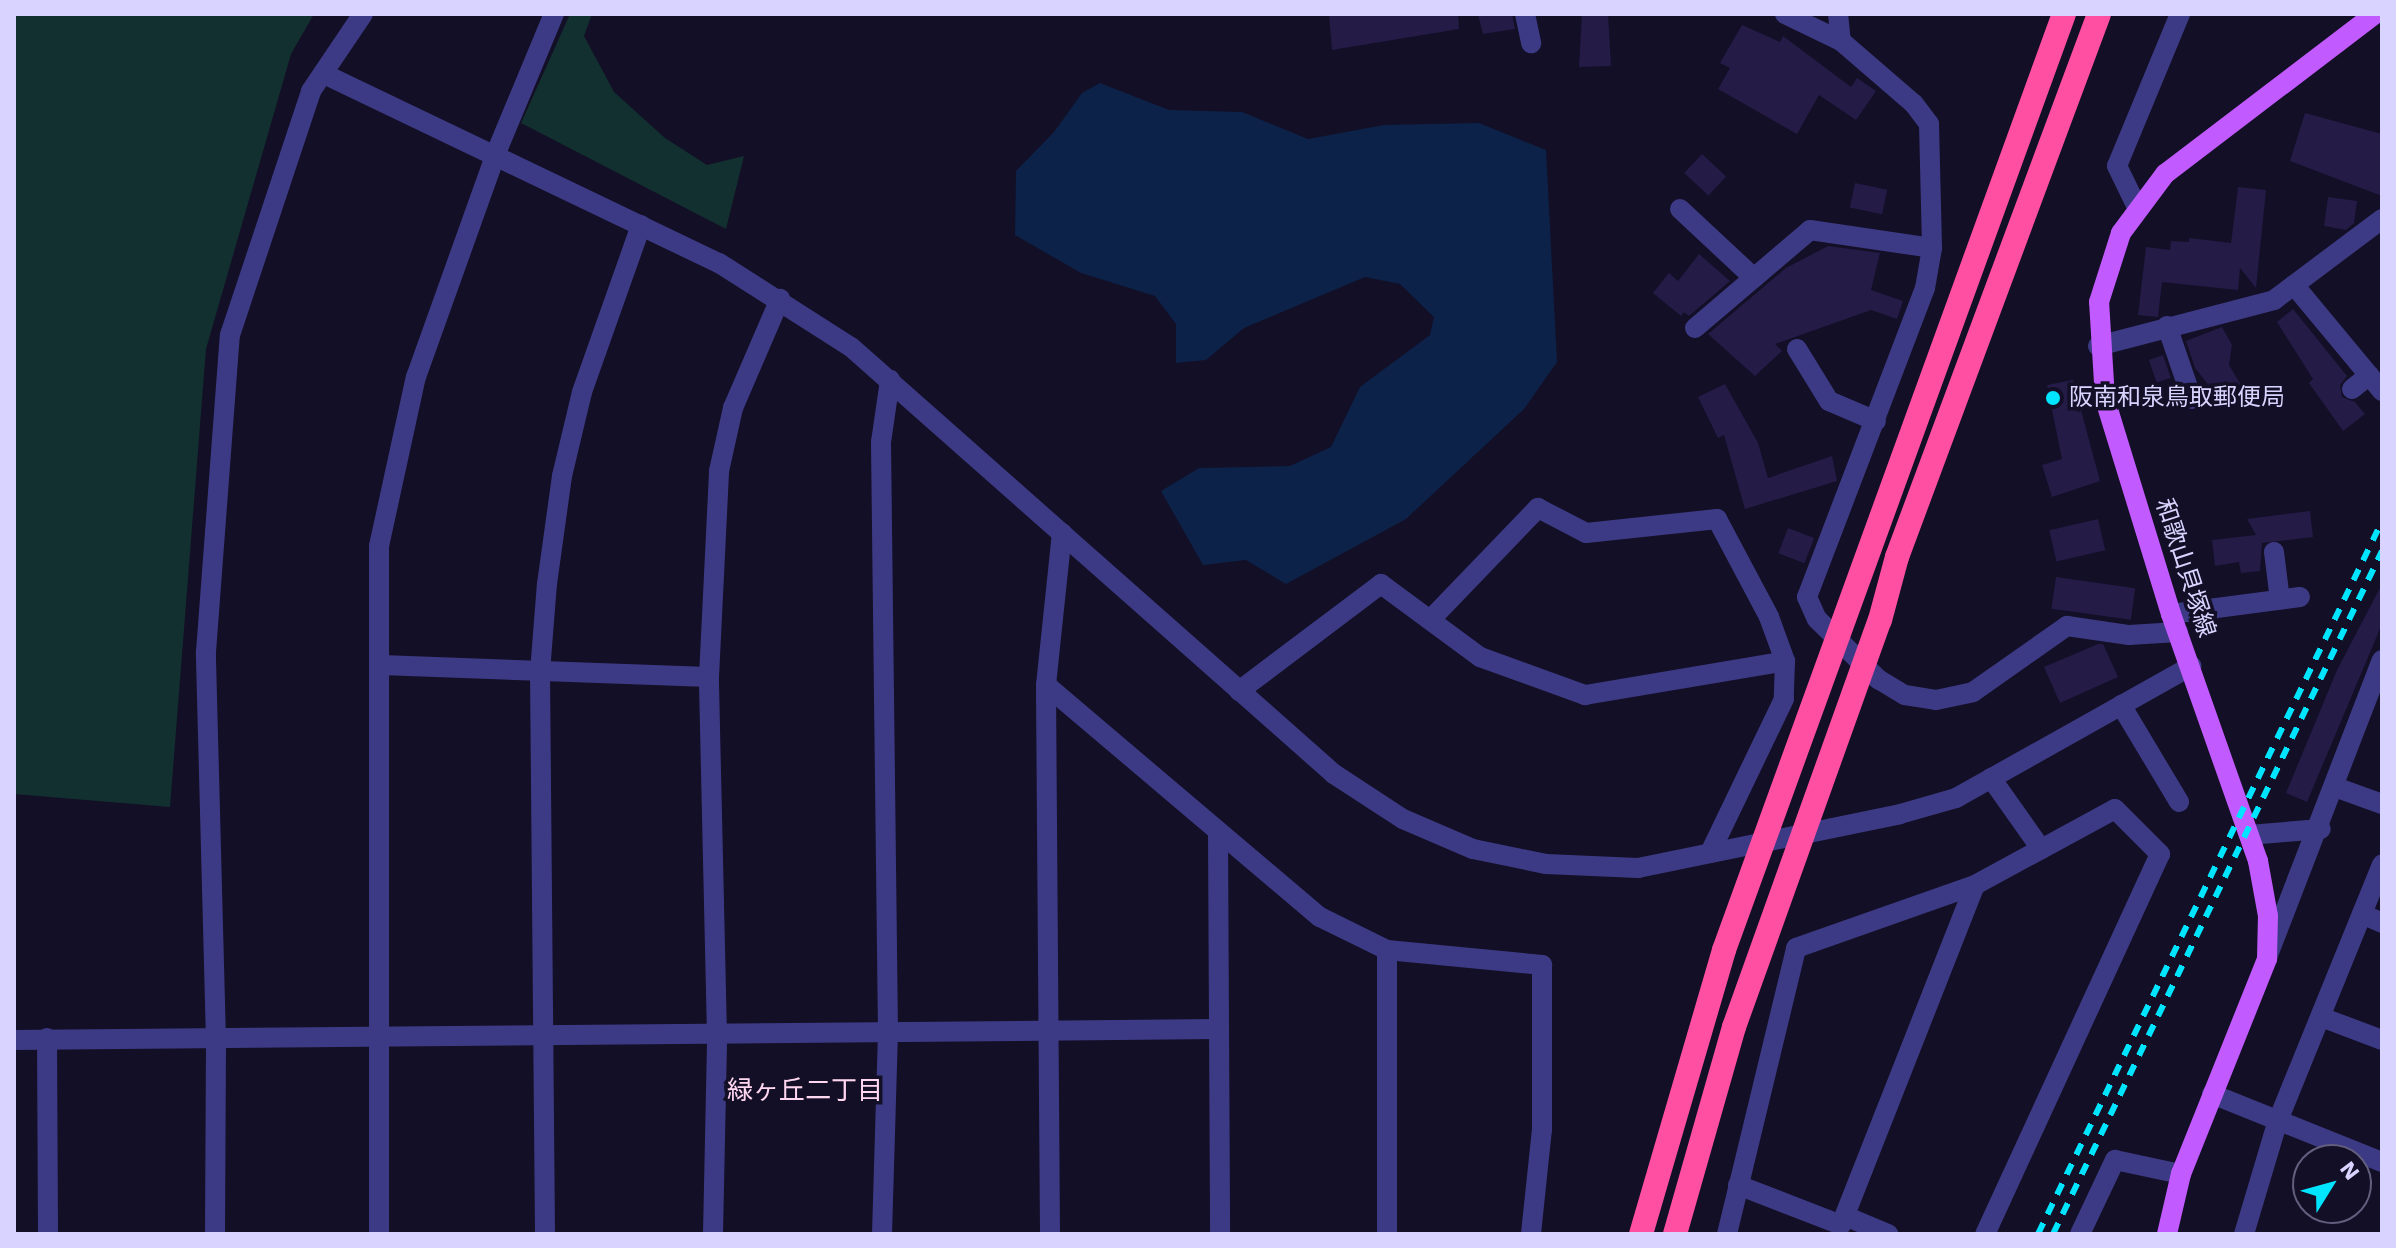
<!DOCTYPE html>
<meta charset="utf-8">
<style>
body{margin:0}
#map{position:relative;width:2396px;height:1248px;overflow:hidden;background:#130f26;font-family:"Work Sans","Noto Sans JP",sans-serif}
div>[style]{position:absolute}
.green>*{inset:0;background:#12302f}
.water>*{inset:0;background:#0c2248}
.building>*{inset:0;background:#241b47;transform-origin:0 0}
.minor>*{height:20px;margin:-10px;padding:0 10px;transform-origin:10px;border-radius:10px;background:#3d3a85}
.major>*{height:20px;margin:-10px;padding:0 10px;transform-origin:10px;border-radius:10px;background:#c25bff}
.highway>*{height:24px;margin:-12px;padding:0 12px;transform-origin:12px;border-radius:12px;background:#ff4fa3}
.rail>*{height:6px;margin-top:-3px;transform-origin:0;background:repeating-linear-gradient(90deg,#00e5ff 0 12px,transparent 0 22px)}
.dots>*{width:22px;height:22px;translate:-50% -50%;box-sizing:border-box;border:4px solid #130f26;border-radius:50%}
span{translate:-50% -50%;white-space:nowrap;text-align:center;line-height:1.15;-webkit-text-stroke:7px #130f26;paint-order:stroke}
.poi-label{font-size:24px;color:#d9d4ff}
.left{translate:0 -50%;text-align:left}
.street-label{font-size:24px;color:#d9d4ff}
.neighbourhood-label{font-size:26px;color:#ffd6f0}
.frame{position:absolute;inset:0;border:16px solid #d9d4ff;pointer-events:none}
.north{position:absolute;left:2292px;top:1144px;width:80px;height:80px;box-sizing:border-box;background:#130f26;border:2px solid #625e7d;border-radius:50%;rotate:53deg;font-size:22px;font-weight:700;line-height:32px;text-align:center;color:#d9d4ff}
.north::after{content:'';display:block;margin:auto;width:28px;height:36px;background:#00e5ff;clip-path:polygon(50% 0,100% 100%,50% 72%,0 100%)}
</style>
<div id="map">
<div class="green">
<i style="clip-path:polygon(14px 14px,314px 14px,291px 54px,206px 349px,170px 807px,14px 794px)"></i>
<i style="clip-path:polygon(570px 14px,592px 14px,584px 36px,614px 92px,665px 138px,707px 165px,744px 156px,726px 229px,521px 123px)"></i>
</div>
<div class="water">
<i style="clip-path:polygon(1100px 83px,1169px 110px,1242px 112px,1308px 139px,1384px 125px,1479px 123px,1546px 150px,1557px 362px,1524px 409px,1406px 519px,1286px 584px,1246px 560px,1203px 565px,1161px 491px,1199px 468px,1290px 466px,1331px 447px,1360px 387px,1430px 335px,1434px 317px,1400px 284px,1365px 277px,1244px 328px,1206px 360px,1176px 363px,1176px 324px,1155px 296px,1081px 273px,1015px 235px,1016px 171px,1054px 132px,1082px 93px)"></i>
</div>
<div class="building">
<i style="clip-path:polygon(1329px 14px,1458px 14px,1459px 29px,1332px 50px)"></i>
<i style="clip-path:polygon(1478px 14px,1512px 14px,1515px 29px,1483px 34px)"></i>
<i style="clip-path:polygon(1582px 14px,1608px 14px,1611px 66px,1579px 67px)"></i>
<i style="clip-path:polygon(1742px 25px,1780px 42px,1783px 36px,1851px 87px,1857px 78px,1876px 91px,1856px 120px,1819px 95px,1797px 134px,1718px 89px,1730px 68px,1720px 63px)"></i>
<i style="clip-path:polygon(2305px 113px,2382px 134px,2382px 196px,2290px 161px)"></i>
<i style="left:1702px;top:154px;width:33px;height:26px;rotate:43deg"></i>
<i style="left:1855px;top:183px;width:33px;height:25px;rotate:12deg"></i>
<i style="clip-path:polygon(2238px 187px,2266px 190px,2256px 288px,2240px 268px,2238px 290px,2162px 282px,2158px 317px,2138px 315px,2146px 247px,2170px 250px,2171px 241px,2189px 242px,2189px 238px,2231px 243px)"></i>
<i style="clip-path:polygon(2328px 197px,2357px 201px,2354px 223px,2346px 230px,2324px 226px)"></i>
<i style="clip-path:polygon(1828px 246px,1880px 253px,1871px 290px,1903px 301px,1897px 319px,1871px 310px,1775px 344px,1782px 351px,1755px 376px,1708px 334px,1786px 268px)"></i>
<i style="clip-path:polygon(1699px 254px,1730px 281px,1689px 316px,1684px 312px,1681px 316px,1653px 293px,1669px 273px,1678px 281px)"></i>
<i style="clip-path:polygon(2293px 309px,2347px 376px,2340px 385px,2342px 397px,2355px 402px,2365px 414px,2343px 431px,2309px 383px,2313px 379px,2277px 322px)"></i>
<i style="clip-path:polygon(2222px 327px,2232px 345px,2229px 365px,2244px 390px,2222px 402px,2195px 368px,2186px 341px)"></i>
<i style="left:2163px;top:355px;width:24px;height:15px;rotate:71deg"></i>
<i style="clip-path:polygon(2073px 380px,2100px 481px,2052px 497px,2042px 465px,2062px 459px,2047px 385px)"></i>
<i style="clip-path:polygon(1725px 384px,1758px 443px,1768px 478px,1832px 456px,1837px 481px,1745px 509px,1724px 435px,1718px 438px,1698px 397px)"></i>
<i style="clip-path:polygon(2310px 511px,2313px 537px,2262px 543px,2260px 571px,2241px 573px,2239px 562px,2215px 566px,2212px 540px,2256px 535px,2247px 519px)"></i>
<i style="left:2098px;top:519px;width:32px;height:50px;rotate:77deg"></i>
<i style="left:1788px;top:528px;width:28px;height:27px;rotate:21deg"></i>
<i style="left:2056px;top:577px;width:80px;height:32px;rotate:8deg"></i>
<i style="clip-path:polygon(2382px 584px,2382px 624px,2307px 802px,2286px 793px,2337px 670px)"></i>
<i style="clip-path:polygon(2098px 644px,2103px 644px,2118px 677px,2060px 703px,2044px 667px)"></i>
</div>
<div class="minor">
<i style="left:1525px;top:14px;width:30px;rotate:78deg"></i>
<i style="left:1785px;top:14px;width:62px;rotate:25.7deg"></i>
<i style="left:1838px;top:14px;width:27px;rotate:84deg"></i>
<i style="left:1841px;top:41px;width:96px;rotate:40.8deg"></i>
<i style="left:1914px;top:104px;width:25px;rotate:53deg"></i>
<i style="left:1929px;top:124px;width:124px;rotate:88.6deg"></i>
<i style="left:1932px;top:248px;width:41px;rotate:99.9deg"></i>
<i style="left:1925px;top:288px;width:331px;rotate:110.9deg"></i>
<i style="left:1807px;top:597px;width:24px;rotate:66deg"></i>
<i style="left:1817px;top:619px;width:86px;rotate:44.5deg"></i>
<i style="left:1878px;top:679px;width:31px;rotate:31deg"></i>
<i style="left:1905px;top:695px;width:31px;rotate:9deg"></i>
<i style="left:1936px;top:700px;width:38px;rotate:-12deg"></i>
<i style="left:1973px;top:692px;width:115px;rotate:-35.1deg"></i>
<i style="left:2067px;top:626px;width:63px;rotate:8.3deg"></i>
<i style="left:2129px;top:635px;width:49px;rotate:-3.5deg"></i>
<i style="left:324px;top:74px;width:438px;rotate:25.6deg"></i>
<i style="left:719px;top:263px;width:156px;rotate:32.5deg"></i>
<i style="left:851px;top:347px;width:645px;rotate:41.48deg"></i>
<i style="left:1334px;top:774px;width:82px;rotate:33.1deg"></i>
<i style="left:1403px;top:819px;width:76px;rotate:23.2deg"></i>
<i style="left:1473px;top:849px;width:75px;rotate:11.6deg"></i>
<i style="left:1546px;top:864px;width:92px;rotate:2.5deg"></i>
<i style="left:1638px;top:868px;width:268px;rotate:-11.6deg"></i>
<i style="left:1900px;top:814px;width:58px;rotate:-15.9deg"></i>
<i style="left:1956px;top:798px;width:270px;rotate:-29.3deg"></i>
<i style="left:2137px;top:207px;width:46px;rotate:-116deg"></i>
<i style="left:2117px;top:166px;width:165px;rotate:-67.5deg"></i>
<i style="left:1680px;top:209px;width:101px;rotate:43deg"></i>
<i style="left:2294px;top:285px;width:138px;rotate:50.3deg"></i>
<i style="left:2167px;top:326px;width:77px;rotate:71.1deg"></i>
<i style="left:1695px;top:328px;width:151px;rotate:-40.4deg"></i>
<i style="left:1810px;top:230px;width:123px;rotate:8.4deg"></i>
<i style="left:2098px;top:346px;width:182px;rotate:-14.6deg"></i>
<i style="left:2274px;top:300px;width:135px;rotate:-36.9deg"></i>
<i style="left:1797px;top:349px;width:61px;rotate:58.4deg"></i>
<i style="left:1829px;top:401px;width:51px;rotate:23.1deg"></i>
<i style="left:2352px;top:389px;width:22px;rotate:-39deg"></i>
<i style="left:2274px;top:552px;width:48px;rotate:82.9deg"></i>
<i style="left:2171px;top:614px;width:130px;rotate:-7.5deg"></i>
<i style="left:1432px;top:618px;width:153px;rotate:-46.1deg"></i>
<i style="left:1538px;top:508px;width:54px;rotate:27.5deg"></i>
<i style="left:1586px;top:533px;width:132px;rotate:-6.1deg"></i>
<i style="left:1717px;top:519px;width:111px;rotate:62deg"></i>
<i style="left:1769px;top:617px;width:47px;rotate:70deg"></i>
<i style="left:1785px;top:661px;width:38px;rotate:92deg"></i>
<i style="left:1784px;top:699px;width:171px;rotate:115.7deg"></i>
<i style="left:381px;top:665px;width:328px;rotate:2.1deg"></i>
<i style="left:1046px;top:685px;width:359px;rotate:40.3deg"></i>
<i style="left:1320px;top:917px;width:75px;rotate:26.2deg"></i>
<i style="left:1387px;top:950px;width:156px;rotate:5.5deg"></i>
<i style="left:1542px;top:965px;width:164px;rotate:90deg"></i>
<i style="left:1542px;top:1129px;width:106px;rotate:96deg"></i>
<i style="left:1239px;top:691px;width:178px;rotate:-37deg"></i>
<i style="left:1381px;top:584px;width:123px;rotate:36.4deg"></i>
<i style="left:1480px;top:657px;width:112px;rotate:19.9deg"></i>
<i style="left:1585px;top:695px;width:203px;rotate:-9.6deg"></i>
<i style="left:2121px;top:705px;width:113px;rotate:59.1deg"></i>
<i style="left:1991px;top:778px;width:87px;rotate:54.8deg"></i>
<i style="left:2335px;top:787px;width:50px;rotate:19.9deg"></i>
<i style="left:1218px;top:833px;width:401px;rotate:89.7deg"></i>
<i style="left:2249px;top:835px;width:72px;rotate:-4.8deg"></i>
<i style="left:2362px;top:914px;width:22px;rotate:24deg"></i>
<i style="left:2268px;top:955px;width:316px;rotate:-68.9deg"></i>
<i style="left:2321px;top:1017px;width:65px;rotate:20.7deg"></i>
<i style="left:47px;top:1038px;width:196px;rotate:89.7deg"></i>
<i style="left:14px;top:1040px;width:1203px;rotate:-0.52deg"></i>
<i style="left:2212px;top:1094px;width:183px;rotate:21.8deg"></i>
<i style="left:1738px;top:1185px;width:110px;rotate:21.2deg"></i>
<i style="left:1841px;top:1225px;width:365px;rotate:-68.5deg"></i>
<i style="left:1845px;top:1216px;width:47px;rotate:22.7deg"></i>
<i style="left:215px;top:1234px;width:193px;rotate:-89.7deg"></i>
<i style="left:216px;top:1041px;width:389px;rotate:-91.5deg"></i>
<i style="left:206px;top:652px;width:318px;rotate:-85.7deg"></i>
<i style="left:230px;top:335px;width:257px;rotate:-71.6deg"></i>
<i style="left:311px;top:91px;width:93px;rotate:-56deg"></i>
<i style="left:379px;top:1234px;width:688px;rotate:-90deg"></i>
<i style="left:379px;top:546px;width:173px;rotate:-77.7deg"></i>
<i style="left:416px;top:377px;width:238px;rotate:-70.3deg"></i>
<i style="left:496px;top:153px;width:151px;rotate:-67.4deg"></i>
<i style="left:545px;top:1234px;width:562px;rotate:-90.51deg"></i>
<i style="left:540px;top:672px;width:88px;rotate:-85.5deg"></i>
<i style="left:547px;top:584px;width:109px;rotate:-82.1deg"></i>
<i style="left:562px;top:476px;width:86px;rotate:-76.6deg"></i>
<i style="left:582px;top:392px;width:177px;rotate:-70.5deg"></i>
<i style="left:713px;top:1234px;width:198px;rotate:-88.8deg"></i>
<i style="left:717px;top:1036px;width:359px;rotate:-91.3deg"></i>
<i style="left:709px;top:677px;width:206px;rotate:-87.2deg"></i>
<i style="left:719px;top:471px;width:65px;rotate:-77.5deg"></i>
<i style="left:733px;top:408px;width:119px;rotate:-66.7deg"></i>
<i style="left:882px;top:1234px;width:201px;rotate:-88.3deg"></i>
<i style="left:888px;top:1033px;width:591px;rotate:-90.68deg"></i>
<i style="left:881px;top:442px;width:63px;rotate:-81.7deg"></i>
<i style="left:1050px;top:1234px;width:549px;rotate:-90.42deg"></i>
<i style="left:1046px;top:685px;width:153px;rotate:-84deg"></i>
<i style="left:1387px;top:1234px;width:284px;rotate:-90deg"></i>
<i style="left:1727px;top:1234px;width:294px;rotate:-76.4deg"></i>
<i style="left:1796px;top:948px;width:190px;rotate:-19.4deg"></i>
<i style="left:1975px;top:885px;width:159px;rotate:-28.5deg"></i>
<i style="left:2115px;top:809px;width:64px;rotate:45deg"></i>
<i style="left:2160px;top:854px;width:418px;rotate:114.7deg"></i>
<i style="left:2080px;top:1234px;width:82px;rotate:-64.7deg"></i>
<i style="left:2115px;top:1160px;width:67px;rotate:12deg"></i>
<i style="left:2244px;top:1234px;width:116px;rotate:-73.4deg"></i>
<i style="left:2277px;top:1123px;width:279px;rotate:-67.9deg"></i>
</div>
<div class="major">
<i style="left:2167px;top:1234px;width:62px;rotate:-76.9deg"></i>
<i style="left:2181px;top:1174px;width:232px;rotate:-68.2deg"></i>
<i style="left:2267px;top:959px;width:43px;rotate:-88.7deg"></i>
<i style="left:2268px;top:916px;width:56px;rotate:-100.3deg"></i>
<i style="left:2258px;top:861px;width:262px;rotate:-109.4deg"></i>
<i style="left:2171px;top:614px;width:225px;rotate:-107.1deg"></i>
<i style="left:2105px;top:399px;width:97px;rotate:-93.5deg"></i>
<i style="left:2099px;top:302px;width:72px;rotate:-72.3deg"></i>
<i style="left:2121px;top:233px;width:74px;rotate:-53.3deg"></i>
<i style="left:2165px;top:174px;width:264px;rotate:-37.3deg"></i>
</div>
<div class="highway">
<i style="left:1641px;top:1234px;width:296px;rotate:-73.7deg"></i>
<i style="left:1724px;top:950px;width:996px;rotate:-70.04deg"></i>
<i style="left:1675px;top:1234px;width:215px;rotate:-74.1deg"></i>
<i style="left:1734px;top:1027px;width:432px;rotate:-70.3deg"></i>
<i style="left:1880px;top:620px;width:65px;rotate:-74.9deg"></i>
<i style="left:1897px;top:557px;width:579px;rotate:-69.59deg"></i>
</div>
<div class="rail">
<i style="left:2038px;top:1234px;width:792px;rotate:-64.24deg"></i>
<i style="left:2053px;top:1234px;width:758px;rotate:-64.28deg"></i>
</div>
<div class="dots">
<i style="left:2053px;top:398px;background:#00e5ff"></i>
</div>
<div class="poi-label">
<span class="left" style="left:2069px;top:398px">阪南和泉鳥取郵便局</span>
</div>
<div class="street-label">
<span style="left:2185px;top:568px;rotate:72deg">和歌山貝塚線</span>
</div>
<div class="neighbourhood-label">
<span style="left:805px;top:1091px">緑ヶ丘二丁目</span>
</div>
<div class="frame"></div>
<div class="north">N</div>
</div>
